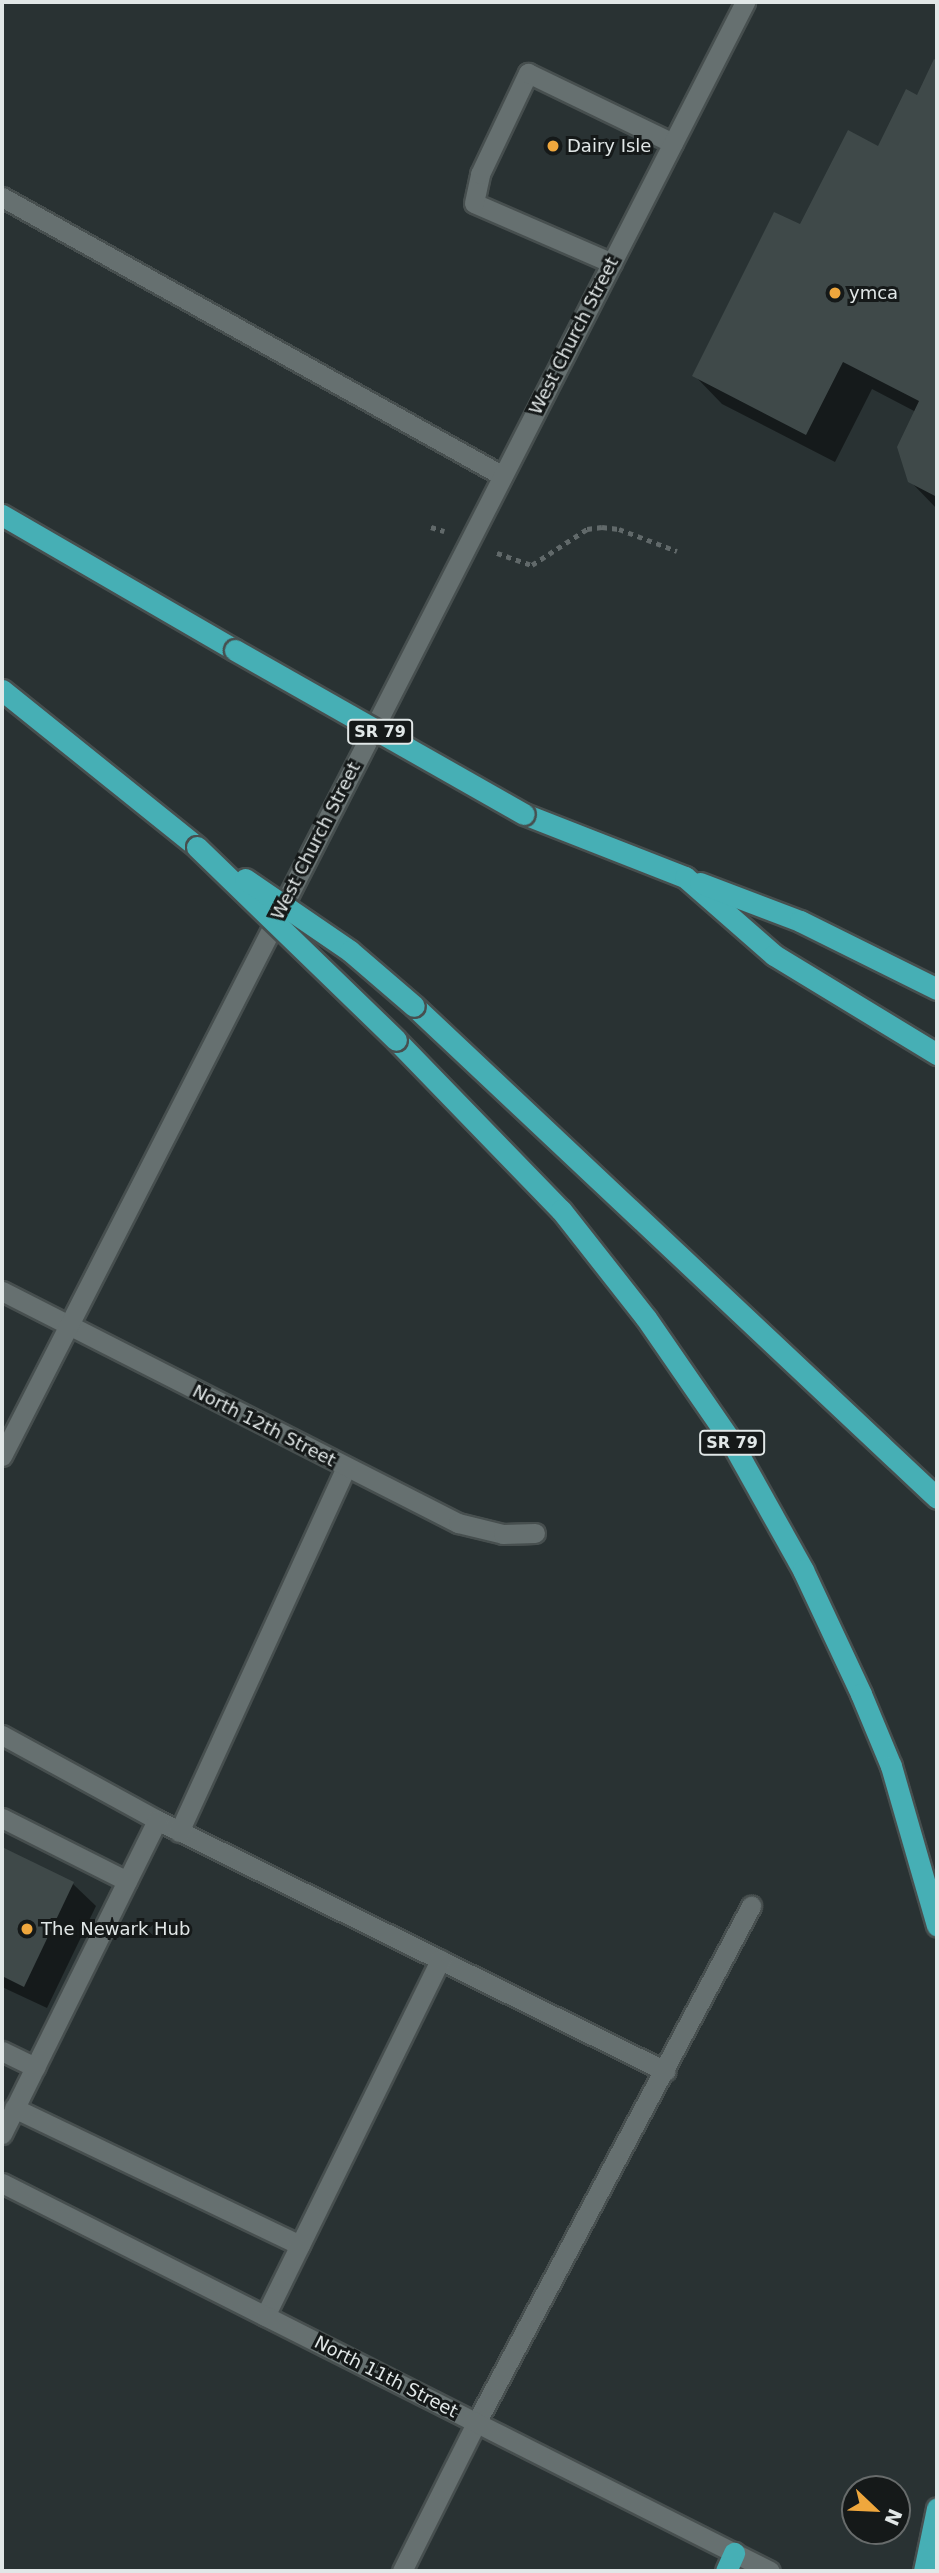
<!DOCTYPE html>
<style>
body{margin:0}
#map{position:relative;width:939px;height:2573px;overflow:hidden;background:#293233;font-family:"DejaVu Sans",sans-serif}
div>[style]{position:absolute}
.shadow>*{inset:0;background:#0007}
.building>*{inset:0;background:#3f4949}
.path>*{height:4.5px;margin-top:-2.25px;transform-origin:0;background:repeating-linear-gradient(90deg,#61696a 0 5px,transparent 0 10px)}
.roads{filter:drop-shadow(2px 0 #474f4f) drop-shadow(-2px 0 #474f4f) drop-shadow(0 2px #474f4f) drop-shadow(0 -2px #474f4f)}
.service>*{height:19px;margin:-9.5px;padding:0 9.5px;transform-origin:9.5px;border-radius:9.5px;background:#667070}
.minor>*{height:19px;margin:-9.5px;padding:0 9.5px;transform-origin:9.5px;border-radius:9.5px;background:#667070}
.tertiary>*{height:19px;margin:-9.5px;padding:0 9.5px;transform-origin:9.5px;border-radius:9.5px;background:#667070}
.motorway>*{height:21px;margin:-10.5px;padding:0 10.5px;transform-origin:10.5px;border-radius:10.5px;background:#46afb5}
.bridges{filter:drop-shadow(2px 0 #474f4f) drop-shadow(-2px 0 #474f4f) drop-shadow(0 2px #474f4f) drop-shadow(0 -2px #474f4f)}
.motorway-bridge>*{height:21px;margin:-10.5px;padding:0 10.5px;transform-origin:10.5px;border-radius:10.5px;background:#46afb5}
.dots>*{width:19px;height:19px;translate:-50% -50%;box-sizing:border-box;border:4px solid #151919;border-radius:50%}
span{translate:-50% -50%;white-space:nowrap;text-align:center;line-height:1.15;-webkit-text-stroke:6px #151919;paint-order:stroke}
.shield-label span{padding:2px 5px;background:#151919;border:2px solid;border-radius:5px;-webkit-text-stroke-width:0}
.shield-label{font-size:16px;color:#e1e7e7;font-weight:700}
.poi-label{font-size:18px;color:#e1e7e7}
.left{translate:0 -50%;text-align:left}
.street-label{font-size:18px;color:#e1e7e7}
.frame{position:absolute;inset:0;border:4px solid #e1e7e7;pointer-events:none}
.north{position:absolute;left:841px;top:2475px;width:70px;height:70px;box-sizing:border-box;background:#151919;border:2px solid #676b6b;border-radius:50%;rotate:113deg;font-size:19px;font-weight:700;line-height:28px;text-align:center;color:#e1e7e7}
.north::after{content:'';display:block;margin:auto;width:24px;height:32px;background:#efa73d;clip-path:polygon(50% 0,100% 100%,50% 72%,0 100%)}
</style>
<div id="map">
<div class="shadow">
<i style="clip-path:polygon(934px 62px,937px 63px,937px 509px,910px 481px,916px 412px,872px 389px,835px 462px,722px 404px,694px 375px,801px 226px,879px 148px,918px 97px)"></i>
<i style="clip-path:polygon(2px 1849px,73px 1884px,96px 1906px,47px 2008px,2px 1987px)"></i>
</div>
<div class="building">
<i style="clip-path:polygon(934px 59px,937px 61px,937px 497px,908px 482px,897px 447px,919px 401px,843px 362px,806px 435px,692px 376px,774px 212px,800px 224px,848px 130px,878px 146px,906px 89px,917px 95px)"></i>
<i style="clip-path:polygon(2px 1847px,74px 1882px,24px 1987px,2px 1976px)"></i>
</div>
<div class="path">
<i style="left:431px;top:527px;width:14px;rotate:17deg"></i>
<i style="left:497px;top:553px;width:37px;rotate:19deg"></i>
<i style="left:532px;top:565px;width:66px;rotate:-33.2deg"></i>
<i style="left:587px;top:529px;width:15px;rotate:-8deg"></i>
<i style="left:602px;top:527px;width:17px;rotate:7deg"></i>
<i style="left:619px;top:529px;width:62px;rotate:20.8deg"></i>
</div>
<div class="roads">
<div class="service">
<i style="left:2px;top:197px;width:573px;rotate:29.11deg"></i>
<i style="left:612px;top:263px;width:150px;rotate:-156.5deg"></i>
<i style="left:474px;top:203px;width:30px;rotate:-78deg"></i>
<i style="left:480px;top:174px;width:112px;rotate:-64.6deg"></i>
<i style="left:528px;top:73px;width:161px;rotate:25.8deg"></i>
<i style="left:2px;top:1735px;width:177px;rotate:28.7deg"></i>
<i style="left:157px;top:1820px;width:567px;rotate:26.29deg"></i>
<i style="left:2px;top:1818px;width:140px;rotate:26.7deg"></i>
<i style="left:179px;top:1832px;width:401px;rotate:-65.4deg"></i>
<i style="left:2px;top:2051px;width:37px;rotate:26deg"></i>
<i style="left:14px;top:2108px;width:317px;rotate:25.6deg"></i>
<i style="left:2px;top:2134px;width:350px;rotate:-63.7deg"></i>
<i style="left:265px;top:2316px;width:397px;rotate:-63.8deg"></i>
<i style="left:402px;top:2571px;width:165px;rotate:-63.4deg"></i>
<i style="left:476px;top:2423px;width:586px;rotate:-61.99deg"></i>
</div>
<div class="minor">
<i style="left:2px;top:1291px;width:512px;rotate:26.97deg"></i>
<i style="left:458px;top:1523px;width:46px;rotate:13.7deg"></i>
<i style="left:503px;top:1534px;width:32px;rotate:-2deg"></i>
</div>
<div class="tertiary">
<i style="left:2px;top:1456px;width:1633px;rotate:-62.93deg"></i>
<i style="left:2px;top:2183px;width:860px;rotate:26.8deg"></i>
</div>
<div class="motorway">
<i style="left:2px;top:515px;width:269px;rotate:30.1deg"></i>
<i style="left:2px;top:690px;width:250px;rotate:38.8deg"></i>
<i style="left:524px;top:814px;width:173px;rotate:21.4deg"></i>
<i style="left:685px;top:877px;width:118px;rotate:41.2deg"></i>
<i style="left:774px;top:955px;width:191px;rotate:31.3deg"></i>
<i style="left:700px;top:883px;width:107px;rotate:20.8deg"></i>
<i style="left:800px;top:921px;width:153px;rotate:26.4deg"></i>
<i style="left:414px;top:1006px;width:718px;rotate:43.25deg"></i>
<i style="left:396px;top:1040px;width:237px;rotate:45.9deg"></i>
<i style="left:561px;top:1210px;width:137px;rotate:51.8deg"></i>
<i style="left:646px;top:1318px;width:150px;rotate:55.4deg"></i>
<i style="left:731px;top:1441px;width:148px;rotate:60.8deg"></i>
<i style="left:803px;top:1570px;width:137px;rotate:64.9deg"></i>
<i style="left:861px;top:1694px;width:78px;rotate:67.4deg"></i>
<i style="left:891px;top:1766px;width:166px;rotate:73.9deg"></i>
<i style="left:726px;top:2571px;width:20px;rotate:-66deg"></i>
<i style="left:924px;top:2571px;width:64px;rotate:-78.3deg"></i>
</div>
</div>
<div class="bridges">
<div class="motorway-bridge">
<i style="left:235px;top:650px;width:332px;rotate:29.6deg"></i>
<i style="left:197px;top:847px;width:277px;rotate:44.1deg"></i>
<i style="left:245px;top:879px;width:127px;rotate:34.4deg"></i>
<i style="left:350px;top:951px;width:84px;rotate:40.7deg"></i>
</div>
</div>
<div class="dots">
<i style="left:553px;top:146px;background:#efa73d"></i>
<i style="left:835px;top:293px;background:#efa73d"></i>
<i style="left:27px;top:1929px;background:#efa73d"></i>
</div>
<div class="shield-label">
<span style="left:380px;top:732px">SR 79</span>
<span style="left:732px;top:1443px">SR 79</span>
</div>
<div class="poi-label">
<span class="left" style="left:567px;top:146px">Dairy Isle</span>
<span class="left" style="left:849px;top:293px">ymca</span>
<span class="left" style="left:41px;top:1929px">The Newark Hub</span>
</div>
<div class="street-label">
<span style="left:574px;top:336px;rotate:-63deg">West Church Street</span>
<span style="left:316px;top:841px;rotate:-63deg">West Church Street</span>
<span style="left:264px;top:1426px;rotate:27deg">North 12th Street</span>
<span style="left:386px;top:2377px;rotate:27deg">North 11th Street</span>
</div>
<div class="frame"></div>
<div class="north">N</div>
</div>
